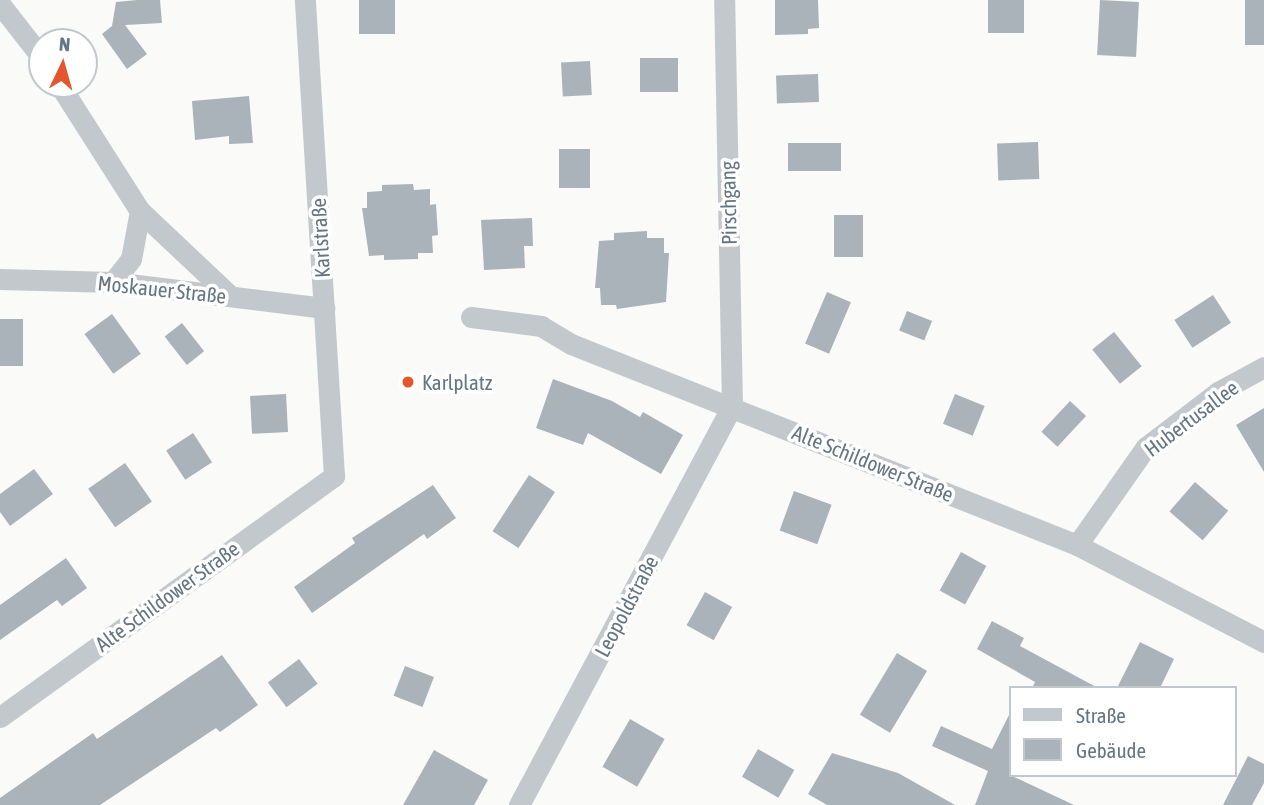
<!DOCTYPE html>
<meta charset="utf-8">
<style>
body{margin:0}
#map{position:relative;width:1264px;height:805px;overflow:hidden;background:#fafaf8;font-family:"Asap Condensed",sans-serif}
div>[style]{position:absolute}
.building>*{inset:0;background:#aab3b9;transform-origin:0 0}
.minor>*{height:21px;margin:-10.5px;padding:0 10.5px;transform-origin:10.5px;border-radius:10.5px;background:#c3c8cc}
.dots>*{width:19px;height:19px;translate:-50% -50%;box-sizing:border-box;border:4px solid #fff;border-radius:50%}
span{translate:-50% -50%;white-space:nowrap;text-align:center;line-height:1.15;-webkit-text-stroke:7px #fff;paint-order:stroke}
.street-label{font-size:21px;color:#657683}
.poi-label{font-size:21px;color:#657683}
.left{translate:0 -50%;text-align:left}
.legend{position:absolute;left:1009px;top:686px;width:228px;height:91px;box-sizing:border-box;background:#fff;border:2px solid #c1c8cd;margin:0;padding:9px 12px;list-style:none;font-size:21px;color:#657683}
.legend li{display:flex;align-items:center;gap:14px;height:35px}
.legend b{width:35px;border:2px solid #c1c8cd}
.north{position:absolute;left:28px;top:28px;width:70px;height:70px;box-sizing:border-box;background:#fff;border:2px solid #c1c8cd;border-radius:50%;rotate:5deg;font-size:19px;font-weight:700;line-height:28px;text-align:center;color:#657683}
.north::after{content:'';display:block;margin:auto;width:24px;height:32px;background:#e4572e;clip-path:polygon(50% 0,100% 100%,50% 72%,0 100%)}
</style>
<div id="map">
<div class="building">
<i style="clip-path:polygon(137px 0,160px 0,162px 23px,125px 25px,147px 54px,127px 69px,102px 34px,112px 26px,116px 2px)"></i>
<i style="left:359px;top:0;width:36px;height:34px"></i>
<i style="clip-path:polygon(775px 0,818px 0,819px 28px,808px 29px,808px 34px,775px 35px)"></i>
<i style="left:988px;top:0;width:36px;height:33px"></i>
<i style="left:1100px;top:0;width:39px;height:55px;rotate:3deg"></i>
<i style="left:1245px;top:0;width:19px;height:45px"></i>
<i style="left:640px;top:58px;width:38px;height:34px"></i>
<i style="left:590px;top:61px;width:34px;height:29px;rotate:87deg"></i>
<i style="left:818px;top:74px;width:28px;height:42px;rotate:88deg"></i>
<i style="clip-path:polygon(249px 96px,253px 143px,229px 144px,229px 136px,195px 140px,192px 101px)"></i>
<i style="left:1038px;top:142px;width:37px;height:41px;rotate:88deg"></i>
<i style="left:788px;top:143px;width:53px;height:28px"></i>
<i style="left:590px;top:149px;width:39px;height:31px;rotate:90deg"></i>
<i style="clip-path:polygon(413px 184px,414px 190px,430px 189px,430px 205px,436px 204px,438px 235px,432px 236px,433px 253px,418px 253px,418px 259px,384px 260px,384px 255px,369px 256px,362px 208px,367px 208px,367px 192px,382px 191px,382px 185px)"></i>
<i style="left:834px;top:215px;width:29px;height:42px"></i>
<i style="clip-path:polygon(532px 218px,533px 246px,524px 246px,525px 268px,484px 270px,481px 220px)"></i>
<i style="clip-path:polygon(647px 231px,647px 238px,664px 238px,664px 253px,669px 253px,666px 302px,617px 309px,616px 305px,601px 305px,600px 288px,595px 288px,599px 241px,614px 240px,614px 233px)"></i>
<i style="left:827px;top:292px;width:26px;height:56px;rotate:23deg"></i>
<i style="left:1213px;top:295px;width:33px;height:46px;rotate:57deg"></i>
<i style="left:907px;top:311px;width:27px;height:21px;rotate:22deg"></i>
<i style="left:112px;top:314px;width:49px;height:34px;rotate:54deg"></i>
<i style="left:0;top:319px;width:23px;height:47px"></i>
<i style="left:182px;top:323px;width:36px;height:22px;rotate:52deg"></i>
<i style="left:1114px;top:332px;width:44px;height:28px;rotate:51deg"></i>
<i style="clip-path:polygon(553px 379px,612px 401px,640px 417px,643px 412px,683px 435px,661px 474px,588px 433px,583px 445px,536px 428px)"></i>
<i style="left:286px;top:394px;width:38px;height:36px;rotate:87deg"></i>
<i style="left:955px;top:394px;width:32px;height:32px;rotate:22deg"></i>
<i style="left:1070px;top:401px;width:22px;height:42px;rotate:43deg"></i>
<i style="clip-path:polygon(1264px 408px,1264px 472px,1236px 425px)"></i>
<i style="left:193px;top:433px;width:35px;height:32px;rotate:57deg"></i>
<i style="left:125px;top:463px;width:47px;height:45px;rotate:55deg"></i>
<i style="clip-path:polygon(34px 469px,53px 494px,10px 526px,0 512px,0 494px)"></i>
<i style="left:529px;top:475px;width:31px;height:67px;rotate:33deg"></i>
<i style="left:1195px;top:482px;width:44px;height:39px;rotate:41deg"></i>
<i style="clip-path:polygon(433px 485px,456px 518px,427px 539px,424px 534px,312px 613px,294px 587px,355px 543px,352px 538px)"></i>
<i style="left:794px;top:491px;width:40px;height:42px;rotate:20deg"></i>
<i style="left:961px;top:552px;width:29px;height:44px;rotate:29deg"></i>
<i style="clip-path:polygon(66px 558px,87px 588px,62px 606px,57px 600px,0 640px,0 605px)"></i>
<i style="left:705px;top:592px;width:31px;height:38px;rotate:29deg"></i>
<i style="clip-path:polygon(992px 621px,1024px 638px,1020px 646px,1098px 688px,1032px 688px,1035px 682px,977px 649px)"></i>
<i style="clip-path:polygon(1140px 642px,1174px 659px,1160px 688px,1117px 688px)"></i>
<i style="left:897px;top:653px;width:35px;height:72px;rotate:31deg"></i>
<i style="clip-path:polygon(222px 655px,258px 705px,220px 732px,216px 728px,100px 805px,0 805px,0 798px,93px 733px,97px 739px)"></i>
<i style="left:299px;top:659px;width:31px;height:39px;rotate:53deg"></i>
<i style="left:405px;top:666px;width:31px;height:32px;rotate:21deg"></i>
<i style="clip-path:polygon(1010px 713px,1010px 775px,1074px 805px,975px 805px,988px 771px,932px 746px,941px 726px,992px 749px)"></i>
<i style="left:630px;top:719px;width:40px;height:55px;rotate:30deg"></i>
<i style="left:758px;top:749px;width:42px;height:32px;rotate:30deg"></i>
<i style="clip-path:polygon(434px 750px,488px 780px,474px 805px,403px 805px)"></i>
<i style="clip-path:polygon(832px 753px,898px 773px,955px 805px,827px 805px,808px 794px)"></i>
<i style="clip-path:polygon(1248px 756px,1264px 764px,1264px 783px,1252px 805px,1223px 805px)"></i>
</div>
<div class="minor">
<i style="left:0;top:4px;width:68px;rotate:52.1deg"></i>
<i style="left:59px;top:84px;width:151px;rotate:57.5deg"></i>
<i style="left:140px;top:211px;width:122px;rotate:43.3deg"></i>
<i style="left:0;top:279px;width:113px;rotate:1.5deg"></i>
<i style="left:113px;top:282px;width:213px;rotate:7deg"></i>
<i style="left:113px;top:282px;width:29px;rotate:-52deg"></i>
<i style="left:131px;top:259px;width:49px;rotate:-79.4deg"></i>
<i style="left:471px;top:317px;width:71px;rotate:7.3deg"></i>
<i style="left:541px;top:326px;width:35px;rotate:31deg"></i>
<i style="left:571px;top:344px;width:544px;rotate:21.66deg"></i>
<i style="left:1077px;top:545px;width:211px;rotate:27.4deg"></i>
<i style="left:1077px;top:545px;width:120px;rotate:-54.9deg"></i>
<i style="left:1146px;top:447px;width:91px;rotate:-37.4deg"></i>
<i style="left:1218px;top:392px;width:52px;rotate:-28.5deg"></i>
<i style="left:0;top:717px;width:412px;rotate:-35.8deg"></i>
<i style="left:334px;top:476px;width:477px;rotate:-93.5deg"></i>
<i style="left:519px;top:805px;width:452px;rotate:-61.9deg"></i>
<i style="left:732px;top:406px;width:406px;rotate:-91.1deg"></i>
</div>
<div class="dots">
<i style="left:408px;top:382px;background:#e4572e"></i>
</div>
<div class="street-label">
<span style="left:728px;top:203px;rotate:-91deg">Pirschgang</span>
<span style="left:320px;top:238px;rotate:-93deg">Karlstraße</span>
<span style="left:162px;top:289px;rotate:6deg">Moskauer Straße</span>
<span style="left:1191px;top:418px;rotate:-37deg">Hubertusallee</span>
<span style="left:873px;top:463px;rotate:22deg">Alte Schildower Straße</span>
<span style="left:167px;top:596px;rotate:-36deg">Alte Schildower Straße</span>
<span style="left:626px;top:606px;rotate:-62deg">Leopoldstraße</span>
</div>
<div class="poi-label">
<span class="left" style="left:422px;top:382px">Karlplatz</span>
</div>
<ul class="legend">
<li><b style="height:9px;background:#c3c8cc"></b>Straße</li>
<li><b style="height:19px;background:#aab3b9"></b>Gebäude</li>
</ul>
<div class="north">N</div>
</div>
